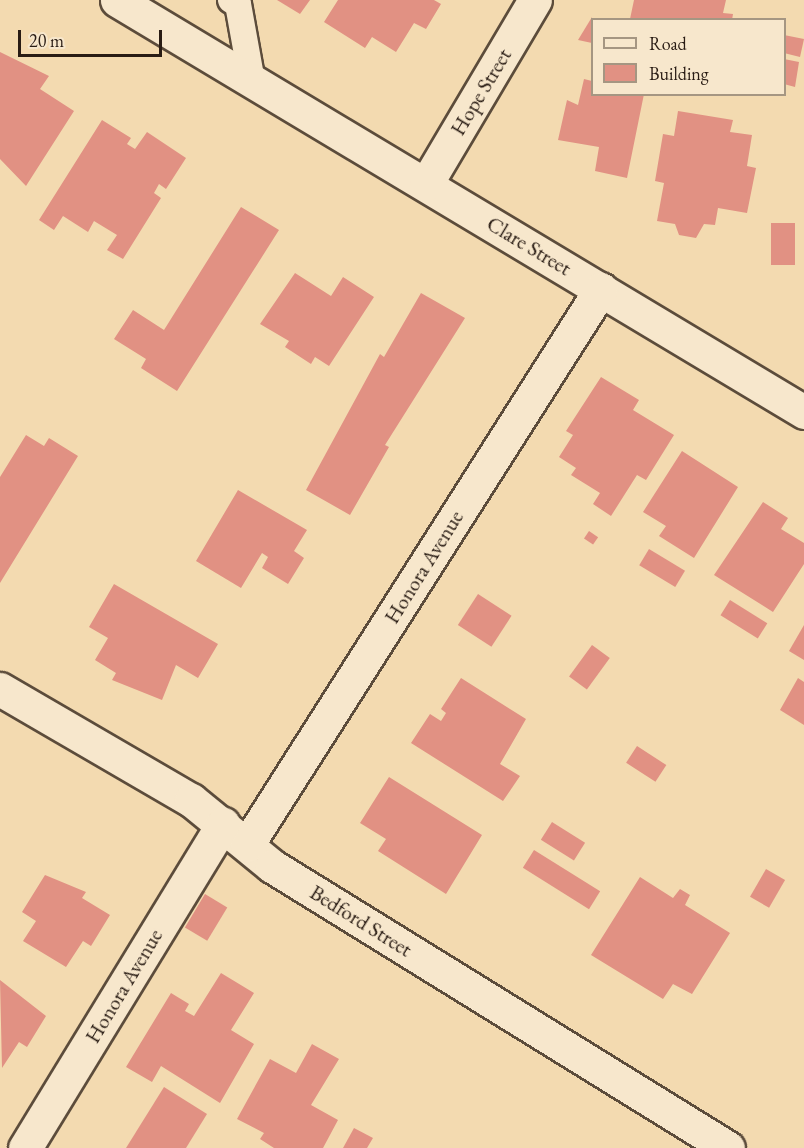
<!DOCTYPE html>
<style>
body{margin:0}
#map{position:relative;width:804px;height:1148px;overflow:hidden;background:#f3dab0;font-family:"EB Garamond",serif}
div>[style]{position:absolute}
.building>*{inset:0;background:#e19183;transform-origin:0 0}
.roads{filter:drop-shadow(2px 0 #5c4c3b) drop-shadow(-2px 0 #5c4c3b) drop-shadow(0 2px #5c4c3b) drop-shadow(0 -2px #5c4c3b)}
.lane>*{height:26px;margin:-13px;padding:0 13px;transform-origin:13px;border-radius:13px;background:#f7e7cc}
.street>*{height:33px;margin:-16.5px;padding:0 16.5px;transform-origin:16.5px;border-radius:16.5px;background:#f7e7cc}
span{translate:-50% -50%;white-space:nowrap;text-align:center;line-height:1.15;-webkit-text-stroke:4.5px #f7e7cc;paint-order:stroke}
.street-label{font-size:21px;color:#291c14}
.legend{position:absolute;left:591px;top:18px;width:195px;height:78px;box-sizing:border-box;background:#f7e7cc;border:2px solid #a59682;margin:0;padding:8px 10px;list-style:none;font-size:18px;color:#291c14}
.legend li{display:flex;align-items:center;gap:12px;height:30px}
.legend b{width:30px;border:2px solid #a59682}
.scale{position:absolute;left:18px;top:30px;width:144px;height:27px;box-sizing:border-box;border:3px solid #291c14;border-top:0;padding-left:8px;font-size:18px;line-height:21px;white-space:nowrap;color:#291c14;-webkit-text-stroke:4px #f7e7cc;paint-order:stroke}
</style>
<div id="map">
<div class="building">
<i style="clip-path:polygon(277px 0,310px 0,300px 14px)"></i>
<i style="clip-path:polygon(338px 0,434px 0,441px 4px,426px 29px,414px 23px,396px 52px,372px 37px,365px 48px,324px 22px)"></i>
<i style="clip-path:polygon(634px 0,726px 0,723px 13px,733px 14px,732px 20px,635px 20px,630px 19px)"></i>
<i style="clip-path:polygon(592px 17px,592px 43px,578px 40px)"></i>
<i style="clip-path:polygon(784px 35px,804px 39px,800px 57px,784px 53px)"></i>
<i style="clip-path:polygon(0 52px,49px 76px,40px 89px,74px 111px,26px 186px,0 159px)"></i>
<i style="clip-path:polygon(784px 59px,799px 62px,795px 87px,784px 84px)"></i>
<i style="clip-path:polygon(584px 79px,592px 81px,592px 94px,644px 94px,627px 178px,595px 171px,599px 147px,558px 140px,567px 100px,578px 105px)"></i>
<i style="clip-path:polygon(678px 111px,733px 120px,730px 132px,752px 135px,747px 166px,756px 168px,747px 213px,718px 208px,715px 225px,704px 224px,696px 238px,679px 235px,675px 224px,657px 221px,664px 183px,655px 181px,663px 134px,674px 136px)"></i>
<i style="clip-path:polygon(102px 120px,131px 138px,127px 144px,135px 149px,147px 132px,186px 158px,166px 189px,159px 184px,154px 193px,161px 198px,123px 259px,107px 250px,117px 235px,94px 221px,88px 232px,63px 216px,54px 230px,39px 220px)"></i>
<i style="clip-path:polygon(241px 207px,279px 230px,177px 391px,141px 368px,146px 359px,114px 339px,133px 310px,164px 330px)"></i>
<i style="left:795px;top:223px;width:42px;height:24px;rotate:90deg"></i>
<i style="clip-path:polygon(295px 273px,331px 296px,343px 277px,374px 297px,329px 366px,315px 357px,311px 364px,285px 347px,289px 341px,260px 324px)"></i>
<i style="clip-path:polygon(421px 293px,465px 318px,385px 445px,389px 447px,350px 515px,306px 490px,380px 354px,384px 357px)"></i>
<i style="clip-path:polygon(601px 377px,639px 400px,633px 410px,674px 435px,646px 480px,637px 475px,611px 516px,593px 504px,600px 493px,571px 475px,576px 468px,559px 457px,573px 435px,566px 431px)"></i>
<i style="clip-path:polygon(26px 435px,44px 446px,49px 438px,78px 456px,0 583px,0 477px)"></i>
<i style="clip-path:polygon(682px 451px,738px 487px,694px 558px,659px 536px,666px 526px,643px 512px)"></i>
<i style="clip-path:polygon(238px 490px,307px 530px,294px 551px,304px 558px,288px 584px,262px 568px,268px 557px,262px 553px,241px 588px,196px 561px)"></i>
<i style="clip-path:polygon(763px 502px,788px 518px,781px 529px,804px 543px,804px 564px,773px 612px,714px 575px)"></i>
<i style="left:589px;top:531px;width:11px;height:9px;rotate:34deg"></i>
<i style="left:649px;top:549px;width:42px;height:19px;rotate:31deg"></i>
<i style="clip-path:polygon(114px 584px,218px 644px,198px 678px,176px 665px,162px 700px,112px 680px,116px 673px,95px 660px,108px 638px,89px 627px)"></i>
<i style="left:478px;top:594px;width:40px;height:37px;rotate:33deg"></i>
<i style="left:730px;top:600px;width:44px;height:18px;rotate:32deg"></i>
<i style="clip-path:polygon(804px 625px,804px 660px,789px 651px)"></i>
<i style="left:592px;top:645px;width:22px;height:39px;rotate:36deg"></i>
<i style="clip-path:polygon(461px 678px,526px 719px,500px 764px,520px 776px,503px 801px,411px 743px,430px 714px,441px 721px,446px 713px,441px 709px)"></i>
<i style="clip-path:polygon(798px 678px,804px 682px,804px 725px,780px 710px)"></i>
<i style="left:637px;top:746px;width:35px;height:20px;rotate:33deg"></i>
<i style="clip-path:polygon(389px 777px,482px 835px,446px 894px,378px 851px,386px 839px,360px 823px)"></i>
<i style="left:552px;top:822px;width:39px;height:21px;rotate:32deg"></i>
<i style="left:534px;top:850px;width:78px;height:21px;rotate:32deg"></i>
<i style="left:766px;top:869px;width:22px;height:32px;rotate:30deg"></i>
<i style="clip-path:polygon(45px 875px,86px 892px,82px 898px,110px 915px,91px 946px,83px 941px,66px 967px,23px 941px,36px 921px,22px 912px)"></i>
<i style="clip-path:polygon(640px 877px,673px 898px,680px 889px,690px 895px,685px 905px,730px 933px,692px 994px,673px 984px,663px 999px,591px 955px)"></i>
<i style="left:205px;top:894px;width:26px;height:39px;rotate:31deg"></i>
<i style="clip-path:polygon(221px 973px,254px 993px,231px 1030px,254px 1044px,220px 1103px,161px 1066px,152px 1082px,126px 1067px,171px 993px,189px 1004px,185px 1011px,194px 1016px)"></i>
<i style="clip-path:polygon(0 980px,46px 1016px,27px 1047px,19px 1042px,2px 1068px)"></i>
<i style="clip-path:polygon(312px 1044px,339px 1059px,311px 1105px,338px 1120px,323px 1148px,274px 1148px,260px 1139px,264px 1133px,237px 1119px,270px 1059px,296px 1073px)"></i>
<i style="clip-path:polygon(164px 1087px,207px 1114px,186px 1148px,126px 1148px)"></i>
<i style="clip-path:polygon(354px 1128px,373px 1138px,367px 1148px,343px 1148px)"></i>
</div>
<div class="roads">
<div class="lane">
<i style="left:231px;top:0;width:8px;rotate:30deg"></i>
<i style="left:238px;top:4px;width:79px;rotate:79.8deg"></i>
</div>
<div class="street">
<i style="left:117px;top:0;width:801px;rotate:30.95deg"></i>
<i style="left:426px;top:184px;width:214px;rotate:-59.4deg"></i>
<i style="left:0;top:689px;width:221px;rotate:30.2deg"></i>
<i style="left:191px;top:800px;width:104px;rotate:39.2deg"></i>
<i style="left:272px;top:866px;width:536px;rotate:31.73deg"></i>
<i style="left:247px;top:845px;width:659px;rotate:-57.52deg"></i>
<i style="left:25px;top:1148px;width:380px;rotate:-58.6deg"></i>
</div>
</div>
<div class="street-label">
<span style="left:481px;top:92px;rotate:-59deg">Hope Street</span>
<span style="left:529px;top:246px;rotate:31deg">Clare Street</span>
<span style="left:424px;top:567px;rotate:-58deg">Honora Avenue</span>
<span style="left:361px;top:921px;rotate:32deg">Bedford Street</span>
<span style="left:124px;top:986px;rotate:-59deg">Honora Avenue</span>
</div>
<ul class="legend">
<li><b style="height:8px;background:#f7e7cc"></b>Road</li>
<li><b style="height:16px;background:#e19183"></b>Building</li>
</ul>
<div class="scale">20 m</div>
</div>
